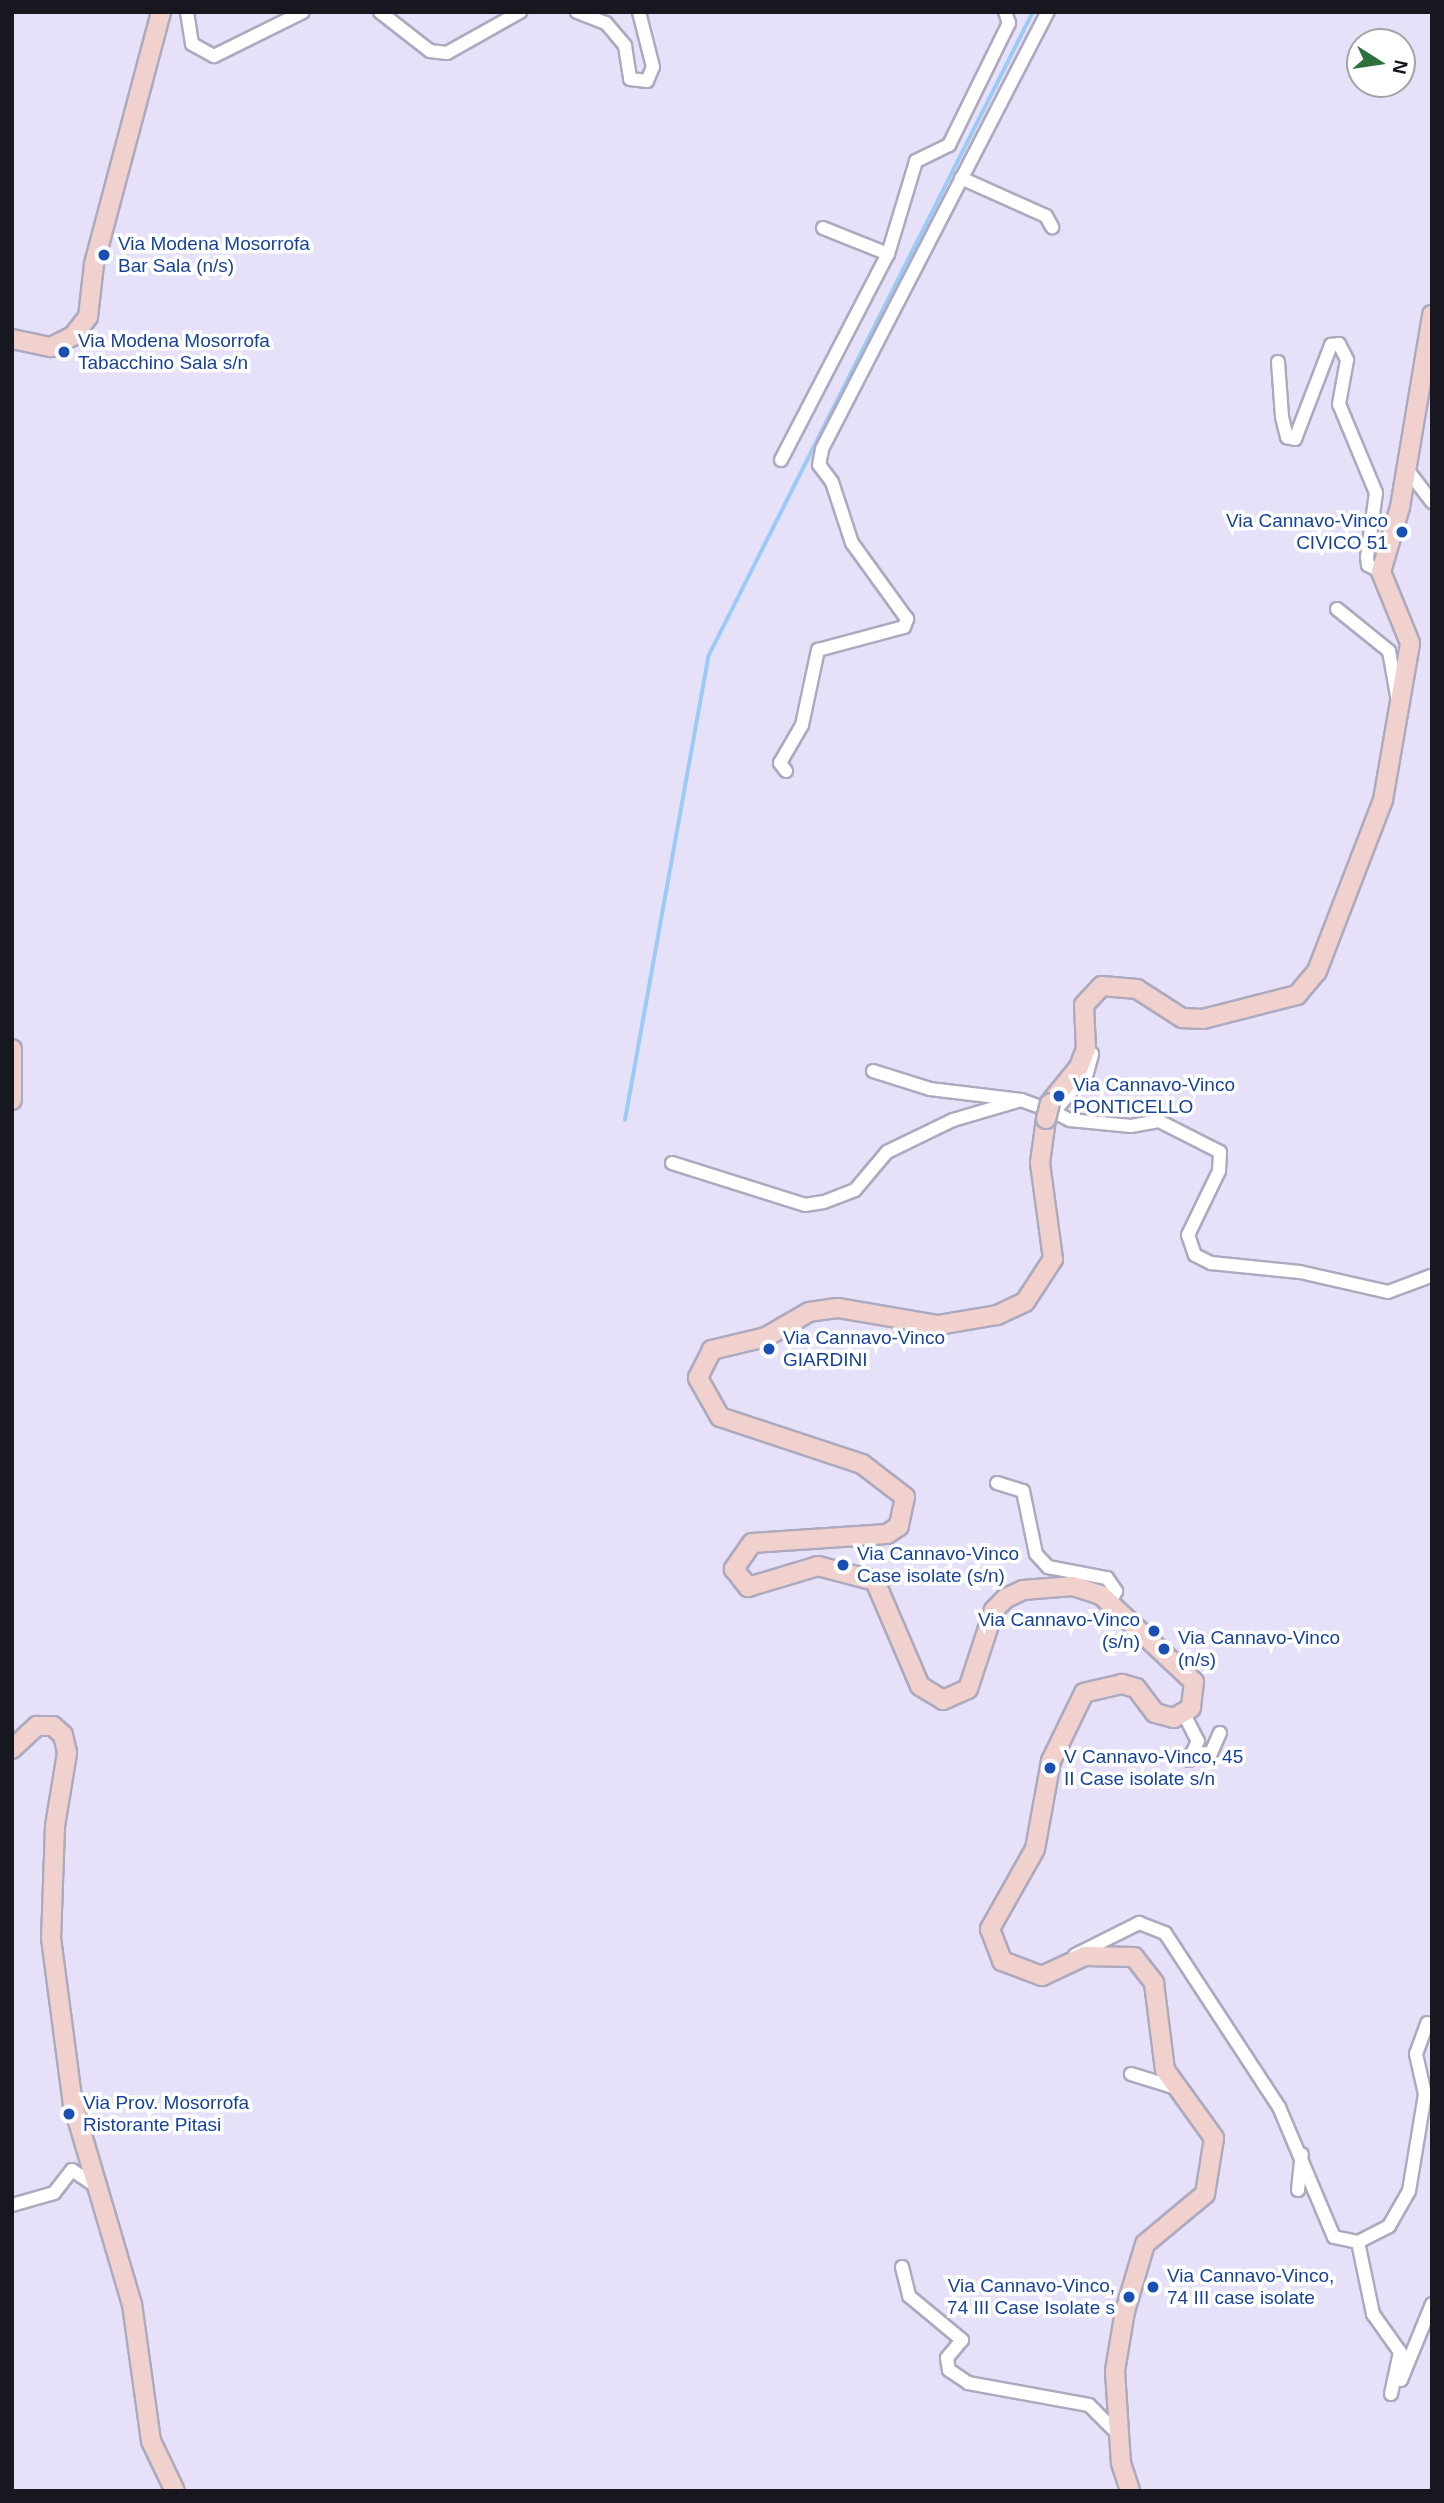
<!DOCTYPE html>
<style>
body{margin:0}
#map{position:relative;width:1444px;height:2503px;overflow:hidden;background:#e6e1f8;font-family:Arial,sans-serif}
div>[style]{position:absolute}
.stream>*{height:3.5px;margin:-1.75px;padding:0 1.75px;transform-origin:1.75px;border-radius:1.75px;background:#9ccaf6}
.roads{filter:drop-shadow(2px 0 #ada9be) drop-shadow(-2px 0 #ada9be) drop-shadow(0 2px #ada9be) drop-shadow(0 -2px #ada9be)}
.street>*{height:12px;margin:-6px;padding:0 6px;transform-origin:6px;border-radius:6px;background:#fff}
.secondary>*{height:18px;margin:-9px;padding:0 9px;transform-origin:9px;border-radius:9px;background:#f1d1cd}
.bridges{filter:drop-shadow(2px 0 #ada9be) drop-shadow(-2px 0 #ada9be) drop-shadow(0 2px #ada9be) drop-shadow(0 -2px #ada9be)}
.secondary-bridge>*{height:18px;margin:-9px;padding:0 9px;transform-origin:9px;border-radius:9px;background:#f1d1cd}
.dots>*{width:19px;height:19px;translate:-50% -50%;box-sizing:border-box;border:4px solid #fff;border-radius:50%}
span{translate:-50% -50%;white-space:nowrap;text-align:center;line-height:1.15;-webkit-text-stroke:7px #fff;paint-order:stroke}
.transit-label{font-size:19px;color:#164399}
.left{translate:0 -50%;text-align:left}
.right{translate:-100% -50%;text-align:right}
.frame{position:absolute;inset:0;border:14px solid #18161e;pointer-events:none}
.north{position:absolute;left:1346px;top:28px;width:70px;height:70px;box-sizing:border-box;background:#fff;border:2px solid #a3a2a5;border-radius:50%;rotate:102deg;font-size:19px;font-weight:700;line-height:28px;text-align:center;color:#18161e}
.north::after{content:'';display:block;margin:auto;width:24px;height:32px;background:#2c703b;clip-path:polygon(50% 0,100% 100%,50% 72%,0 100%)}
</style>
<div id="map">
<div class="stream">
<i style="left:625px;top:1120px;width:470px;rotate:-79.8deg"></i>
<i style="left:708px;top:657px;width:722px;rotate:-63.26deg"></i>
</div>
<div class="roads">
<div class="street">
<i style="left:187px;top:12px;width:32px;rotate:81deg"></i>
<i style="left:192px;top:44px;width:25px;rotate:29deg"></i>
<i style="left:214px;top:56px;width:99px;rotate:-26.3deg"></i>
<i style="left:380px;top:12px;width:63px;rotate:38deg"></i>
<i style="left:430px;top:51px;width:17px;rotate:7deg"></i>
<i style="left:447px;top:53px;width:84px;rotate:-29.3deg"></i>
<i style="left:577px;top:12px;width:31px;rotate:21deg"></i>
<i style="left:606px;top:23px;width:30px;rotate:50deg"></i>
<i style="left:625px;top:46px;width:33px;rotate:81deg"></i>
<i style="left:630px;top:79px;width:17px;rotate:7deg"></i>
<i style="left:647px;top:81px;width:15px;rotate:-67deg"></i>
<i style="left:653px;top:67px;width:57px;rotate:-104.3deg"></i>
<i style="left:961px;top:178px;width:93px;rotate:24.1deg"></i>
<i style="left:1046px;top:216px;width:13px;rotate:61deg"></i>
<i style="left:823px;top:228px;width:70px;rotate:21.8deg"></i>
<i style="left:888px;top:254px;width:97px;rotate:-73.2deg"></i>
<i style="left:916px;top:161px;width:37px;rotate:-26deg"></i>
<i style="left:949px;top:145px;width:136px;rotate:-63.8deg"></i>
<i style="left:1009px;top:23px;width:12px;rotate:-110deg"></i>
<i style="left:1278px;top:362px;width:55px;rotate:85.8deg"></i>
<i style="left:1282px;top:417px;width:21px;rotate:76deg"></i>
<i style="left:1287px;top:437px;width:8px;rotate:14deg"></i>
<i style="left:1295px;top:439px;width:101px;rotate:-69deg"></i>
<i style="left:1331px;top:345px;width:8px;rotate:-7deg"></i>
<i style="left:1339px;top:344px;width:18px;rotate:63deg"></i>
<i style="left:1347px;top:360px;width:45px;rotate:100.3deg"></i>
<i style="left:1339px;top:404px;width:96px;rotate:67.4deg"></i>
<i style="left:1376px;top:493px;width:65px;rotate:98deg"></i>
<i style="left:1367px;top:557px;width:8px;rotate:83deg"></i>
<i style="left:1368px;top:565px;width:15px;rotate:28deg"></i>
<i style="left:781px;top:460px;width:232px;rotate:-62.6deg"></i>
<i style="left:1406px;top:468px;width:43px;rotate:52.6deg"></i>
<i style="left:1337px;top:609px;width:67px;rotate:38.9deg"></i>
<i style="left:1389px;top:651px;width:57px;rotate:79.9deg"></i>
<i style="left:786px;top:771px;width:10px;rotate:-127deg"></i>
<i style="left:780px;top:763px;width:44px;rotate:-59.9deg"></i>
<i style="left:802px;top:725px;width:77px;rotate:-78deg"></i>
<i style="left:818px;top:650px;width:89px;rotate:-15deg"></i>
<i style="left:904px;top:627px;width:9px;rotate:-69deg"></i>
<i style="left:907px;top:619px;width:94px;rotate:-125.9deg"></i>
<i style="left:852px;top:543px;width:64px;rotate:-108.2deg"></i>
<i style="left:832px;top:482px;width:21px;rotate:-127deg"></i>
<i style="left:819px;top:465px;width:16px;rotate:-79deg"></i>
<i style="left:822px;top:449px;width:492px;rotate:-62.7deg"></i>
<i style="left:873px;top:1071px;width:60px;rotate:17.5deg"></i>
<i style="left:930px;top:1089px;width:92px;rotate:6.9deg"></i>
<i style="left:1054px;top:1112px;width:18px;rotate:27deg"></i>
<i style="left:1070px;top:1120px;width:61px;rotate:5.6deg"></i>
<i style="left:1131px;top:1126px;width:28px;rotate:-10deg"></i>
<i style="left:1159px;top:1121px;width:68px;rotate:26.9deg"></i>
<i style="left:1220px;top:1152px;width:19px;rotate:93deg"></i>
<i style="left:1219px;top:1171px;width:71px;rotate:115.8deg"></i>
<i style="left:1188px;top:1235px;width:21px;rotate:71deg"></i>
<i style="left:1195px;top:1255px;width:18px;rotate:27deg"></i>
<i style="left:1211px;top:1263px;width:89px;rotate:5.8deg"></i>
<i style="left:1300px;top:1272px;width:90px;rotate:12.8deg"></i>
<i style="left:1388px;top:1292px;width:46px;rotate:-20.4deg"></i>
<i style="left:672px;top:1163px;width:139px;rotate:17.5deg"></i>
<i style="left:805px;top:1205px;width:19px;rotate:-9deg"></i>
<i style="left:824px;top:1202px;width:33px;rotate:-21deg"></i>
<i style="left:855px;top:1190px;width:50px;rotate:-49.9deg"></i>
<i style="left:887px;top:1152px;width:73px;rotate:-25.9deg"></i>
<i style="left:953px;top:1120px;width:71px;rotate:-16.4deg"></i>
<i style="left:1021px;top:1100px;width:35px;rotate:20deg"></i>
<i style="left:1054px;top:1112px;width:51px;rotate:-49.8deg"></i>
<i style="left:1087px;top:1073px;width:20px;rotate:-75deg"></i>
<i style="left:1092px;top:1054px;width:8px;rotate:-140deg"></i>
<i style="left:997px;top:1483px;width:27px;rotate:17deg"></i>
<i style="left:1023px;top:1491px;width:64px;rotate:78.3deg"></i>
<i style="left:1036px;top:1554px;width:18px;rotate:47deg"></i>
<i style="left:1048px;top:1567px;width:60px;rotate:10.6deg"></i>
<i style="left:1107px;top:1578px;width:16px;rotate:55deg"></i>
<i style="left:1116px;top:1591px;width:13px;rotate:117deg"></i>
<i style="left:1185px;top:1716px;width:28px;rotate:63deg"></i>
<i style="left:1198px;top:1741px;width:21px;rotate:115deg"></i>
<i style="left:1191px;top:1754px;width:20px;rotate:-3deg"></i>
<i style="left:1211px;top:1753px;width:22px;rotate:-66deg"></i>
<i style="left:1075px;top:1955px;width:72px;rotate:-26.6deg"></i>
<i style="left:1139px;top:1923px;width:28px;rotate:21deg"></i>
<i style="left:1165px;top:1933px;width:208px;rotate:56.8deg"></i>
<i style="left:1279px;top:2107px;width:141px;rotate:67.1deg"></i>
<i style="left:1334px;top:2237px;width:25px;rotate:12deg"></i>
<i style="left:1358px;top:2242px;width:74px;rotate:78.2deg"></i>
<i style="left:1373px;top:2314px;width:47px;rotate:54.6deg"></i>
<i style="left:1400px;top:2352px;width:43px;rotate:102.1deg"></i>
<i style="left:1131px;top:2074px;width:44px;rotate:17.2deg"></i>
<i style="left:1298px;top:2190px;width:36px;rotate:-84deg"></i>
<i style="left:12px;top:2205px;width:44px;rotate:-15.9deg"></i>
<i style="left:54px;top:2193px;width:29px;rotate:-52deg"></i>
<i style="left:72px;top:2170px;width:30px;rotate:34deg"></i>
<i style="left:1358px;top:2242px;width:35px;rotate:-27deg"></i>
<i style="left:1389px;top:2226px;width:40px;rotate:-60.3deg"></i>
<i style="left:1409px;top:2191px;width:98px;rotate:-80.6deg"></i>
<i style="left:1425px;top:2094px;width:41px;rotate:-102.7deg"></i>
<i style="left:1416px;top:2054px;width:33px;rotate:-70deg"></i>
<i style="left:902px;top:2267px;width:30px;rotate:76deg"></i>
<i style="left:909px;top:2296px;width:69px;rotate:39.7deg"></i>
<i style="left:962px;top:2340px;width:23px;rotate:130deg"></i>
<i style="left:947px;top:2358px;width:12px;rotate:81deg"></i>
<i style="left:949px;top:2370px;width:23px;rotate:34deg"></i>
<i style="left:968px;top:2383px;width:123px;rotate:10.3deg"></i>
<i style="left:1089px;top:2405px;width:42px;rotate:45deg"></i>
<i style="left:1401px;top:2380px;width:82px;rotate:-67.8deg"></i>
</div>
<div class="secondary">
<i style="left:12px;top:339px;width:40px;rotate:12deg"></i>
<i style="left:51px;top:347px;width:25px;rotate:-27deg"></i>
<i style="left:73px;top:336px;width:24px;rotate:-52deg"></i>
<i style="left:88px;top:317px;width:53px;rotate:-83.5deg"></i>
<i style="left:94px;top:264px;width:261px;rotate:-75.1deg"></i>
<i style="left:12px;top:1049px;width:51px;rotate:90deg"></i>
<i style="left:1050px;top:1103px;width:46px;rotate:-51.1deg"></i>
<i style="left:1079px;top:1067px;width:19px;rotate:-69deg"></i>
<i style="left:1086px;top:1049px;width:44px;rotate:-92.6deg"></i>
<i style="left:1084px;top:1005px;width:26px;rotate:-47deg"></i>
<i style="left:1102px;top:986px;width:35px;rotate:5deg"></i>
<i style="left:1137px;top:989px;width:54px;rotate:32.8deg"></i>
<i style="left:1182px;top:1018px;width:21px;rotate:3deg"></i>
<i style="left:1203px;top:1019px;width:97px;rotate:-14.3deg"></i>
<i style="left:1297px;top:995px;width:31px;rotate:-50deg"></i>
<i style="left:1317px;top:971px;width:183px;rotate:-68.9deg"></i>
<i style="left:1383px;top:800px;width:159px;rotate:-80.2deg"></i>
<i style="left:1410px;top:643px;width:77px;rotate:-112.2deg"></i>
<i style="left:1381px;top:572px;width:68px;rotate:-73.7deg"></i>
<i style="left:1400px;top:507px;width:195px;rotate:-80.5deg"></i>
<i style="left:1046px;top:1119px;width:44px;rotate:97.8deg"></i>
<i style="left:1040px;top:1163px;width:97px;rotate:82.3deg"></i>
<i style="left:1053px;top:1259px;width:51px;rotate:123.1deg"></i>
<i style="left:1025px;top:1302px;width:31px;rotate:155deg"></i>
<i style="left:997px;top:1315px;width:60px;rotate:170.4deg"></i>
<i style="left:938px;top:1325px;width:102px;rotate:-170.4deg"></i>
<i style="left:837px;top:1308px;width:28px;rotate:172deg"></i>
<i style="left:809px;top:1312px;width:50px;rotate:149.8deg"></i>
<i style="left:766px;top:1337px;width:56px;rotate:166.5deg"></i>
<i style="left:712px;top:1350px;width:31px;rotate:117deg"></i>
<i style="left:698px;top:1378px;width:45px;rotate:60.6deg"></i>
<i style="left:720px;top:1417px;width:150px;rotate:18.3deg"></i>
<i style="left:862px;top:1464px;width:54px;rotate:37.5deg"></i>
<i style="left:905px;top:1497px;width:30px;rotate:102deg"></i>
<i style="left:899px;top:1526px;width:14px;rotate:146deg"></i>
<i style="left:887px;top:1534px;width:135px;rotate:176.2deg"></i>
<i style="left:752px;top:1543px;width:32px;rotate:125deg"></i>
<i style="left:734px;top:1569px;width:23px;rotate:52deg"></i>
<i style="left:748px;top:1587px;width:73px;rotate:-16.7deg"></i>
<i style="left:818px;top:1566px;width:59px;rotate:14.7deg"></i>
<i style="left:875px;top:1581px;width:114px;rotate:66.8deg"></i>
<i style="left:920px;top:1686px;width:27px;rotate:31deg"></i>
<i style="left:943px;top:1700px;width:27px;rotate:-24deg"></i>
<i style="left:968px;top:1689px;width:83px;rotate:-71.8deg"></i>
<i style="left:994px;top:1610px;width:17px;rotate:-45deg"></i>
<i style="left:1006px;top:1598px;width:19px;rotate:-25deg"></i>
<i style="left:1023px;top:1590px;width:50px;rotate:-4.6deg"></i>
<i style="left:1073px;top:1586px;width:29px;rotate:18deg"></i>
<i style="left:1101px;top:1595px;width:127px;rotate:43.1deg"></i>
<i style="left:1194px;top:1682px;width:26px;rotate:97deg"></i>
<i style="left:1191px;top:1708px;width:20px;rotate:150deg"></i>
<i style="left:1174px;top:1718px;width:20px;rotate:-165deg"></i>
<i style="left:1155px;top:1713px;width:31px;rotate:-127deg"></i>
<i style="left:1136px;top:1688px;width:15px;rotate:-164deg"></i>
<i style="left:1122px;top:1684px;width:39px;rotate:167deg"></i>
<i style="left:1084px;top:1693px;width:76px;rotate:115.9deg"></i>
<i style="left:1051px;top:1761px;width:89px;rotate:100.3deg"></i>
<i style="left:1035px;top:1849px;width:92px;rotate:119.4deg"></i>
<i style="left:990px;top:1929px;width:34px;rotate:69deg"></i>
<i style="left:1002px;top:1961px;width:43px;rotate:20.6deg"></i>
<i style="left:1042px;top:1976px;width:47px;rotate:-24.9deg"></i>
<i style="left:1085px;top:1956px;width:49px;rotate:1.2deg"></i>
<i style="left:1134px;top:1957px;width:33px;rotate:52deg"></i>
<i style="left:1154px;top:1983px;width:88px;rotate:82.8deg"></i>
<i style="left:1165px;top:2070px;width:84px;rotate:54.2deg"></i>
<i style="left:1214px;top:2138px;width:57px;rotate:99.1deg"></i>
<i style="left:1205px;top:2194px;width:78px;rotate:140.2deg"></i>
<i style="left:1145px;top:2244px;width:70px;rotate:106.6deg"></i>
<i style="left:1125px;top:2311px;width:61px;rotate:99.5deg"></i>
<i style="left:1115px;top:2371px;width:92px;rotate:86.3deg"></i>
<i style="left:1121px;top:2463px;width:29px;rotate:72deg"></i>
<i style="left:12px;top:1749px;width:34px;rotate:-43deg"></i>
<i style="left:37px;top:1726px;width:16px"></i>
<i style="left:53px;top:1726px;width:13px;rotate:42deg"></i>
<i style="left:63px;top:1735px;width:18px;rotate:77deg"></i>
<i style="left:67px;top:1753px;width:74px;rotate:99.3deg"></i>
<i style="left:55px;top:1826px;width:112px;rotate:92deg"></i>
<i style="left:51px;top:1938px;width:167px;rotate:82.5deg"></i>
<i style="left:73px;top:2104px;width:209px;rotate:73.6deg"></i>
<i style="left:132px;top:2304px;width:138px;rotate:82.1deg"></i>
<i style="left:151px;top:2441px;width:55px;rotate:64.4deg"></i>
</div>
</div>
<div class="bridges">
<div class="secondary-bridge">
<i style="left:1046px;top:1119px;width:16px;rotate:-76deg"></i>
</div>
</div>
<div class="dots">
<i style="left:104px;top:255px;background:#1a4fb4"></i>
<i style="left:64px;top:352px;background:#1a4fb4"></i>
<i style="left:1402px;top:532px;background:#1a4fb4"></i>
<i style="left:1059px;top:1096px;background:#1a4fb4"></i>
<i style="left:769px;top:1349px;background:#1a4fb4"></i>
<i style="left:843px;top:1565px;background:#1a4fb4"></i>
<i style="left:1154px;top:1631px;background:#1a4fb4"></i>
<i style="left:1164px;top:1649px;background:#1a4fb4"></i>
<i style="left:1050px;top:1768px;background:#1a4fb4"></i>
<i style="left:69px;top:2114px;background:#1a4fb4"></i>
<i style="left:1153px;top:2287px;background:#1a4fb4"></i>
<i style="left:1129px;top:2297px;background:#1a4fb4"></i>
</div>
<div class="transit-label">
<span class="left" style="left:118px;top:255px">Via Modena Mosorrofa<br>Bar Sala (n/s)</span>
<span class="left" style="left:78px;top:352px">Via Modena Mosorrofa<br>Tabacchino Sala s/n</span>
<span class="right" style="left:1388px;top:532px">Via Cannavo-Vinco<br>CIVICO 51</span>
<span class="left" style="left:1073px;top:1096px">Via Cannavo-Vinco<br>PONTICELLO</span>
<span class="left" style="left:783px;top:1349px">Via Cannavo-Vinco<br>GIARDINI</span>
<span class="left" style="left:857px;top:1565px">Via Cannavo-Vinco<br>Case isolate (s/n)</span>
<span class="right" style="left:1140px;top:1631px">Via Cannavo-Vinco<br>(s/n)</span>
<span class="left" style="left:1178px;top:1649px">Via Cannavo-Vinco<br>(n/s)</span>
<span class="left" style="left:1064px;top:1768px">V Cannavo-Vinco, 45<br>II Case isolate s/n</span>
<span class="left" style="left:83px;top:2114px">Via Prov. Mosorrofa<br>Ristorante Pitasi</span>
<span class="left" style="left:1167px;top:2287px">Via Cannavo-Vinco,<br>74 III case isolate</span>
<span class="right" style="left:1115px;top:2297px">Via Cannavo-Vinco,<br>74 III Case Isolate s</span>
</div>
<div class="frame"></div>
<div class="north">N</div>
</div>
